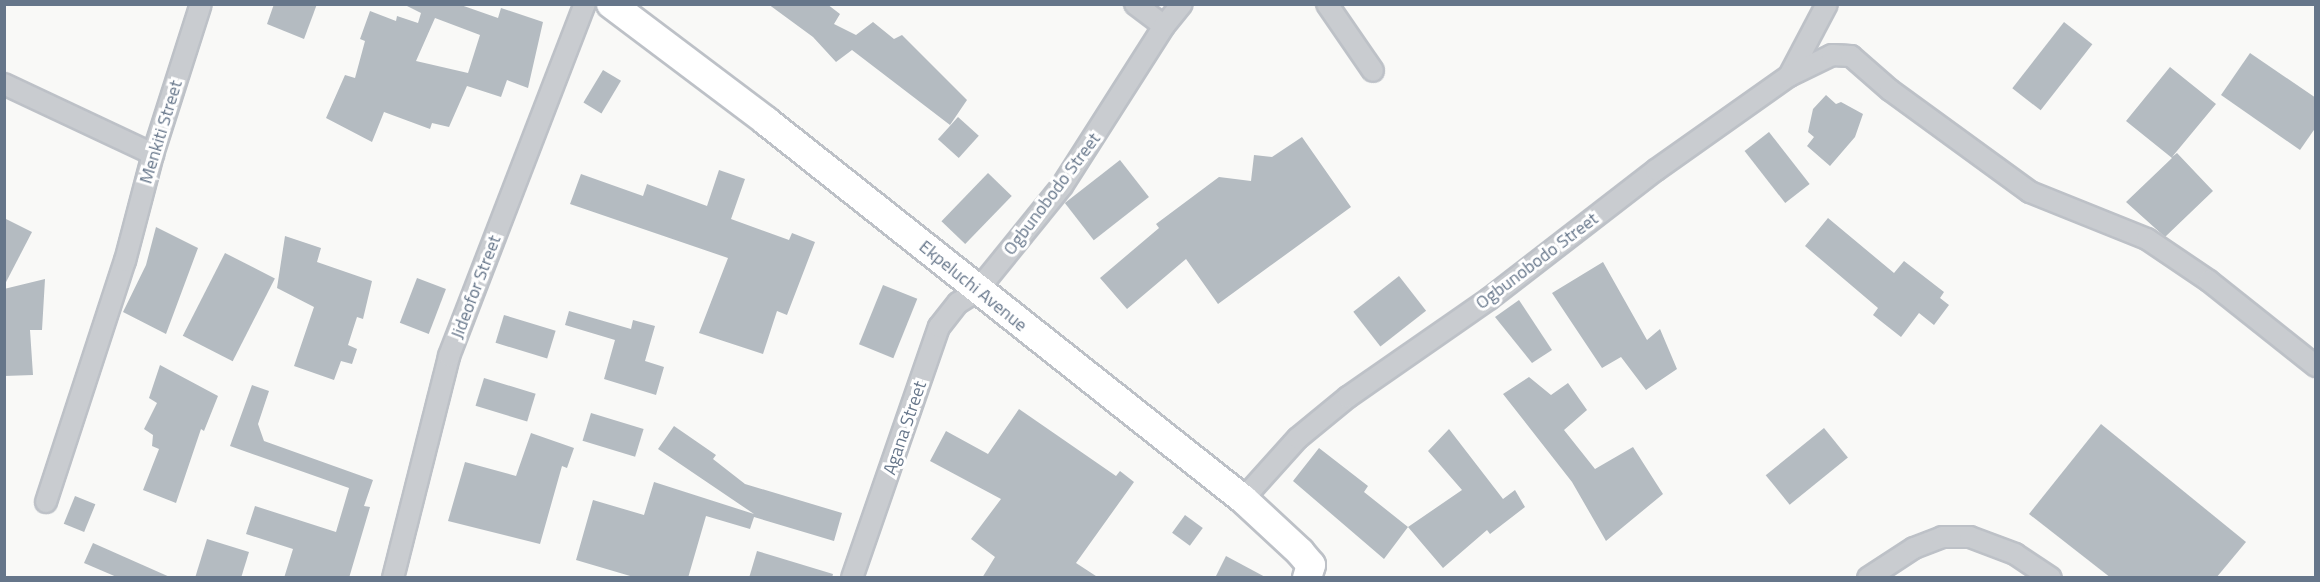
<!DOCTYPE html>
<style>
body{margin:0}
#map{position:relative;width:2320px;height:582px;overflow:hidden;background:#f9f9f7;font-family:"Titillium Web",sans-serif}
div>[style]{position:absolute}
.building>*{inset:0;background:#b4bbc1;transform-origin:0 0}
.roads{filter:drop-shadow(2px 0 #bdc1c7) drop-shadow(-2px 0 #bdc1c7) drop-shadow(0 2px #bdc1c7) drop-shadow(0 -2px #bdc1c7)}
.street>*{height:20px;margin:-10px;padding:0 10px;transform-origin:10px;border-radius:10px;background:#c9ccd0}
.secondary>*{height:28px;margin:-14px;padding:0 14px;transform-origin:14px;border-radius:14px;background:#fff}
span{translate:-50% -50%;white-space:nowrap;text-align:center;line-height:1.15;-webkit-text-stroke:6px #fff;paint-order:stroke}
.street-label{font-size:18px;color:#66768a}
.frame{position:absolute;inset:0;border:6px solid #66768a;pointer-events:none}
</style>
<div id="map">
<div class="building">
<i style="clip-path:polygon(274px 4px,317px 4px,304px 39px,267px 24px)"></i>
<i style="clip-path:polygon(evenodd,403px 4px,458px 4px,498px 18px,501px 8px,543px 22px,528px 88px,507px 80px,501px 97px,467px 86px,449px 127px,432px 123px,430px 129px,384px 112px,372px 142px,326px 118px,345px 75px,355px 78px,365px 41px,360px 39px,370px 11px,396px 21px,397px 16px,418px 23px,421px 13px,403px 4px,435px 18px,480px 35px,468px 73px,416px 61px,435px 18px)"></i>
<i style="clip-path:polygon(768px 4px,827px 4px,840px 14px,834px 24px,856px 35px,873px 22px,894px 39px,902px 35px,967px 100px,950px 125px,852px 50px,836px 62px,813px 37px)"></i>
<i style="left:2064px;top:22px;width:36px;height:84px;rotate:38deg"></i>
<i style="clip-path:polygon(2250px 53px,2316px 98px,2316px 127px,2300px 150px,2221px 95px)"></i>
<i style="clip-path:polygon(2170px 67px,2216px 104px,2172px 157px,2177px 153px,2213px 191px,2165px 237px,2126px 202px,2172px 158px,2126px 121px)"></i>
<i style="left:603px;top:70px;width:21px;height:38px;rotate:31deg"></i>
<i style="clip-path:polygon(1826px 95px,1836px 104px,1841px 102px,1863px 114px,1855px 137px,1830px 166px,1807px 146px,1814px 137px,1808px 132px,1813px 109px)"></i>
<i style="left:958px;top:117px;width:28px;height:30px;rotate:42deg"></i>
<i style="left:1769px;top:132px;width:66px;height:31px;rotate:52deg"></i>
<i style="clip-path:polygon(1302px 137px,1351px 207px,1218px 304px,1186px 259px,1127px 309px,1100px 278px,1159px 228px,1156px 224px,1219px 177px,1251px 181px,1254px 155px,1272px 157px)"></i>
<i style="left:1120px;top:160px;width:47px;height:70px;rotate:52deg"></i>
<i style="clip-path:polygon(719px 170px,745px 179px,731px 219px,789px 240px,792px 233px,815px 242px,787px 315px,777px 311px,763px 354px,699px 333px,728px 258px,570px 204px,581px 174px,643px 196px,647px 184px,707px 206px)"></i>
<i style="left:988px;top:173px;width:33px;height:67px;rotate:44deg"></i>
<i style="clip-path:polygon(4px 218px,32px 232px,4px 286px)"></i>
<i style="clip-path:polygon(1828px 218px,1894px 273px,1904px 261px,1944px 292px,1940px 298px,1949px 305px,1934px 325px,1919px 313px,1901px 337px,1873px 315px,1878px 308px,1805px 246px)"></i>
<i style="clip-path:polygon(156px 227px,198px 248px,166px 334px,123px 312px,146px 265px)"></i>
<i style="clip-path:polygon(285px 236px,321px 248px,317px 262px,372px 281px,363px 319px,357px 317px,348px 345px,357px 349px,352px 364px,341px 361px,334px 380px,294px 366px,314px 307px,277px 288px)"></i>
<i style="left:225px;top:253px;width:56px;height:93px;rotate:27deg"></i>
<i style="clip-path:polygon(1603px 262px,1647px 340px,1660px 329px,1677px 369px,1646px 390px,1621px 357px,1602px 368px,1552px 293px)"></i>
<i style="left:1399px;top:276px;width:44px;height:58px;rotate:52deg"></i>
<i style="left:417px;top:278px;width:31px;height:48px;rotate:21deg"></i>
<i style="clip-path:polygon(45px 279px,42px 330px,30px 330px,33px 375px,4px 376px,4px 289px)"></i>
<i style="left:883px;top:285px;width:37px;height:64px;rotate:22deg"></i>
<i style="clip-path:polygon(1519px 300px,1552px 350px,1532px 363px,1495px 317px)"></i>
<i style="clip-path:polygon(569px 311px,631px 329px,633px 320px,655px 326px,645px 361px,664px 367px,656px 395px,604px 379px,615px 340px,565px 325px)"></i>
<i style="left:504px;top:315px;width:54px;height:29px;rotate:17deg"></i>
<i style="clip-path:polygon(160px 365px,218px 396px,204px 431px,201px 429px,176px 503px,143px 490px,159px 449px,152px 446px,153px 435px,144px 429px,157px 403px,149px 398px)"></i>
<i style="clip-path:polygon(1529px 377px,1551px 395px,1568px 383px,1587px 410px,1564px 430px,1595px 469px,1633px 447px,1663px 494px,1606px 541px,1572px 482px,1503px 394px)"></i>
<i style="left:484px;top:378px;width:54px;height:29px;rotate:17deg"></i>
<i style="clip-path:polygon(252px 385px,269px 391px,258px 424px,264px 441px,373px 480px,364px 506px,370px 507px,349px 578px,284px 578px,293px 549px,246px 534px,255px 506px,336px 532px,349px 488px,230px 446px)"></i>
<i style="clip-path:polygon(1019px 409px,1116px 476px,1120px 471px,1134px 482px,1076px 563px,1099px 578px,982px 578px,995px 557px,971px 539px,1001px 499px,930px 461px,946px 431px,988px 454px)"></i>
<i style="left:591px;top:413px;width:55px;height:29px;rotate:17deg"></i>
<i style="clip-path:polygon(2101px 424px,2246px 542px,2216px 578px,2111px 578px,2029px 514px)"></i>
<i style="clip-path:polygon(674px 426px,716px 455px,713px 459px,745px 484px,842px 513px,834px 541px,754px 517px,750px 529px,706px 516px,688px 578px,637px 578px,576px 560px,593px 500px,644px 515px,654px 482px,754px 514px,658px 449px)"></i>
<i style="left:1824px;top:428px;width:38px;height:75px;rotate:51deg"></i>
<i style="clip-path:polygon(1449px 429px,1503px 499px,1515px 490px,1525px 507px,1490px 534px,1487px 530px,1443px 568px,1408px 527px,1462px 490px,1428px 451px)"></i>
<i style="clip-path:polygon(531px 433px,574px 448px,567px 468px,562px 466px,540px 544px,448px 521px,465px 462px,516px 476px)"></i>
<i style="clip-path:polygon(1319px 448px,1368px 486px,1364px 492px,1408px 527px,1384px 559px,1293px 481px)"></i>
<i style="left:75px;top:496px;width:22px;height:30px;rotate:22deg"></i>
<i style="left:1185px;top:515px;width:22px;height:22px;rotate:36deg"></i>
<i style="clip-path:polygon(207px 539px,249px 552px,241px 578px,195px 578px)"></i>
<i style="clip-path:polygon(93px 543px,172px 578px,119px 578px,84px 563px)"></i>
<i style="clip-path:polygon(757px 551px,833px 574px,832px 578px,749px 578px)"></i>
<i style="clip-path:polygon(1226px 556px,1267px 578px,1215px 578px)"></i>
</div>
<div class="roads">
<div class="street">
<i style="left:1135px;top:4px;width:36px;rotate:37deg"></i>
<i style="left:1327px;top:4px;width:81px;rotate:55.5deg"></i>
<i style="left:1789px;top:76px;width:81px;rotate:-62.2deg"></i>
<i style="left:4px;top:84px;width:165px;rotate:25.2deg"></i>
<i style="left:1243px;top:499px;width:82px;rotate:-48deg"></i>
<i style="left:1298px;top:438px;width:65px;rotate:-39.4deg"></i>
<i style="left:1348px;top:397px;width:172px;rotate:-34.8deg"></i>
<i style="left:1489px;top:299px;width:211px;rotate:-37.7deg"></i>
<i style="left:1656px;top:170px;width:163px;rotate:-35.3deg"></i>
<i style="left:1789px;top:76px;width:48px;rotate:-26deg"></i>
<i style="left:1832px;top:55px;width:19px;rotate:3deg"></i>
<i style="left:1851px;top:56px;width:52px;rotate:41.1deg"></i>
<i style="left:1890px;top:90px;width:173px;rotate:36.1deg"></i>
<i style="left:2030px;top:192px;width:126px;rotate:21.9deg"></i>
<i style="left:2147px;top:239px;width:75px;rotate:34.1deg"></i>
<i style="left:2209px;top:281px;width:137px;rotate:38.5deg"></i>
<i style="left:46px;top:502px;width:254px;rotate:-71.9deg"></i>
<i style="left:125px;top:261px;width:111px;rotate:-75.3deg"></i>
<i style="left:153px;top:154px;width:157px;rotate:-72.3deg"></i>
<i style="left:393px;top:578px;width:229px;rotate:-75.8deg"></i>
<i style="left:449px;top:356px;width:377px;rotate:-68.9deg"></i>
<i style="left:852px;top:578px;width:266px;rotate:-70.9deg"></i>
<i style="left:939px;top:327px;width:31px;rotate:-52deg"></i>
<i style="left:958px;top:303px;width:22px;rotate:-32deg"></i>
<i style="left:977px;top:291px;width:135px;rotate:-51deg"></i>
<i style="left:1062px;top:186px;width:190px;rotate:-57.5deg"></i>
<i style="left:1164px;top:26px;width:28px;rotate:-51deg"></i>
<i style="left:1868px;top:578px;width:55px;rotate:-33.1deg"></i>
<i style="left:1914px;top:548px;width:30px;rotate:-21deg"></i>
<i style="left:1942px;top:537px;width:28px"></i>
<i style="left:1970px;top:537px;width:48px;rotate:20.7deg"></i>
<i style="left:2015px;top:554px;width:43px;rotate:33.7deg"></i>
</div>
<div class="secondary">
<i style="left:611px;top:4px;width:194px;rotate:37deg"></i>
<i style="left:766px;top:121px;width:609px;rotate:38.4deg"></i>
<i style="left:1243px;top:499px;width:78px;rotate:42.9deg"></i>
<i style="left:1300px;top:552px;width:17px;rotate:50deg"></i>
<i style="left:1311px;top:565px;width:14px;rotate:107deg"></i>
</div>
</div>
<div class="street-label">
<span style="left:161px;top:132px;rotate:-73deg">Menkiti Street</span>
<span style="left:1052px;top:194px;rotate:-53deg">Ogbunobodo Street</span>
<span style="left:1537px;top:261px;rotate:-37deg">Ogbunobodo Street</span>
<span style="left:973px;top:286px;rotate:39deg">Ekpeluchi Avenue</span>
<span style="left:476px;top:287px;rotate:-69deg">Jideofor Street</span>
<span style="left:905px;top:428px;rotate:-71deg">Agana Street</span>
</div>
<div class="frame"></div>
</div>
